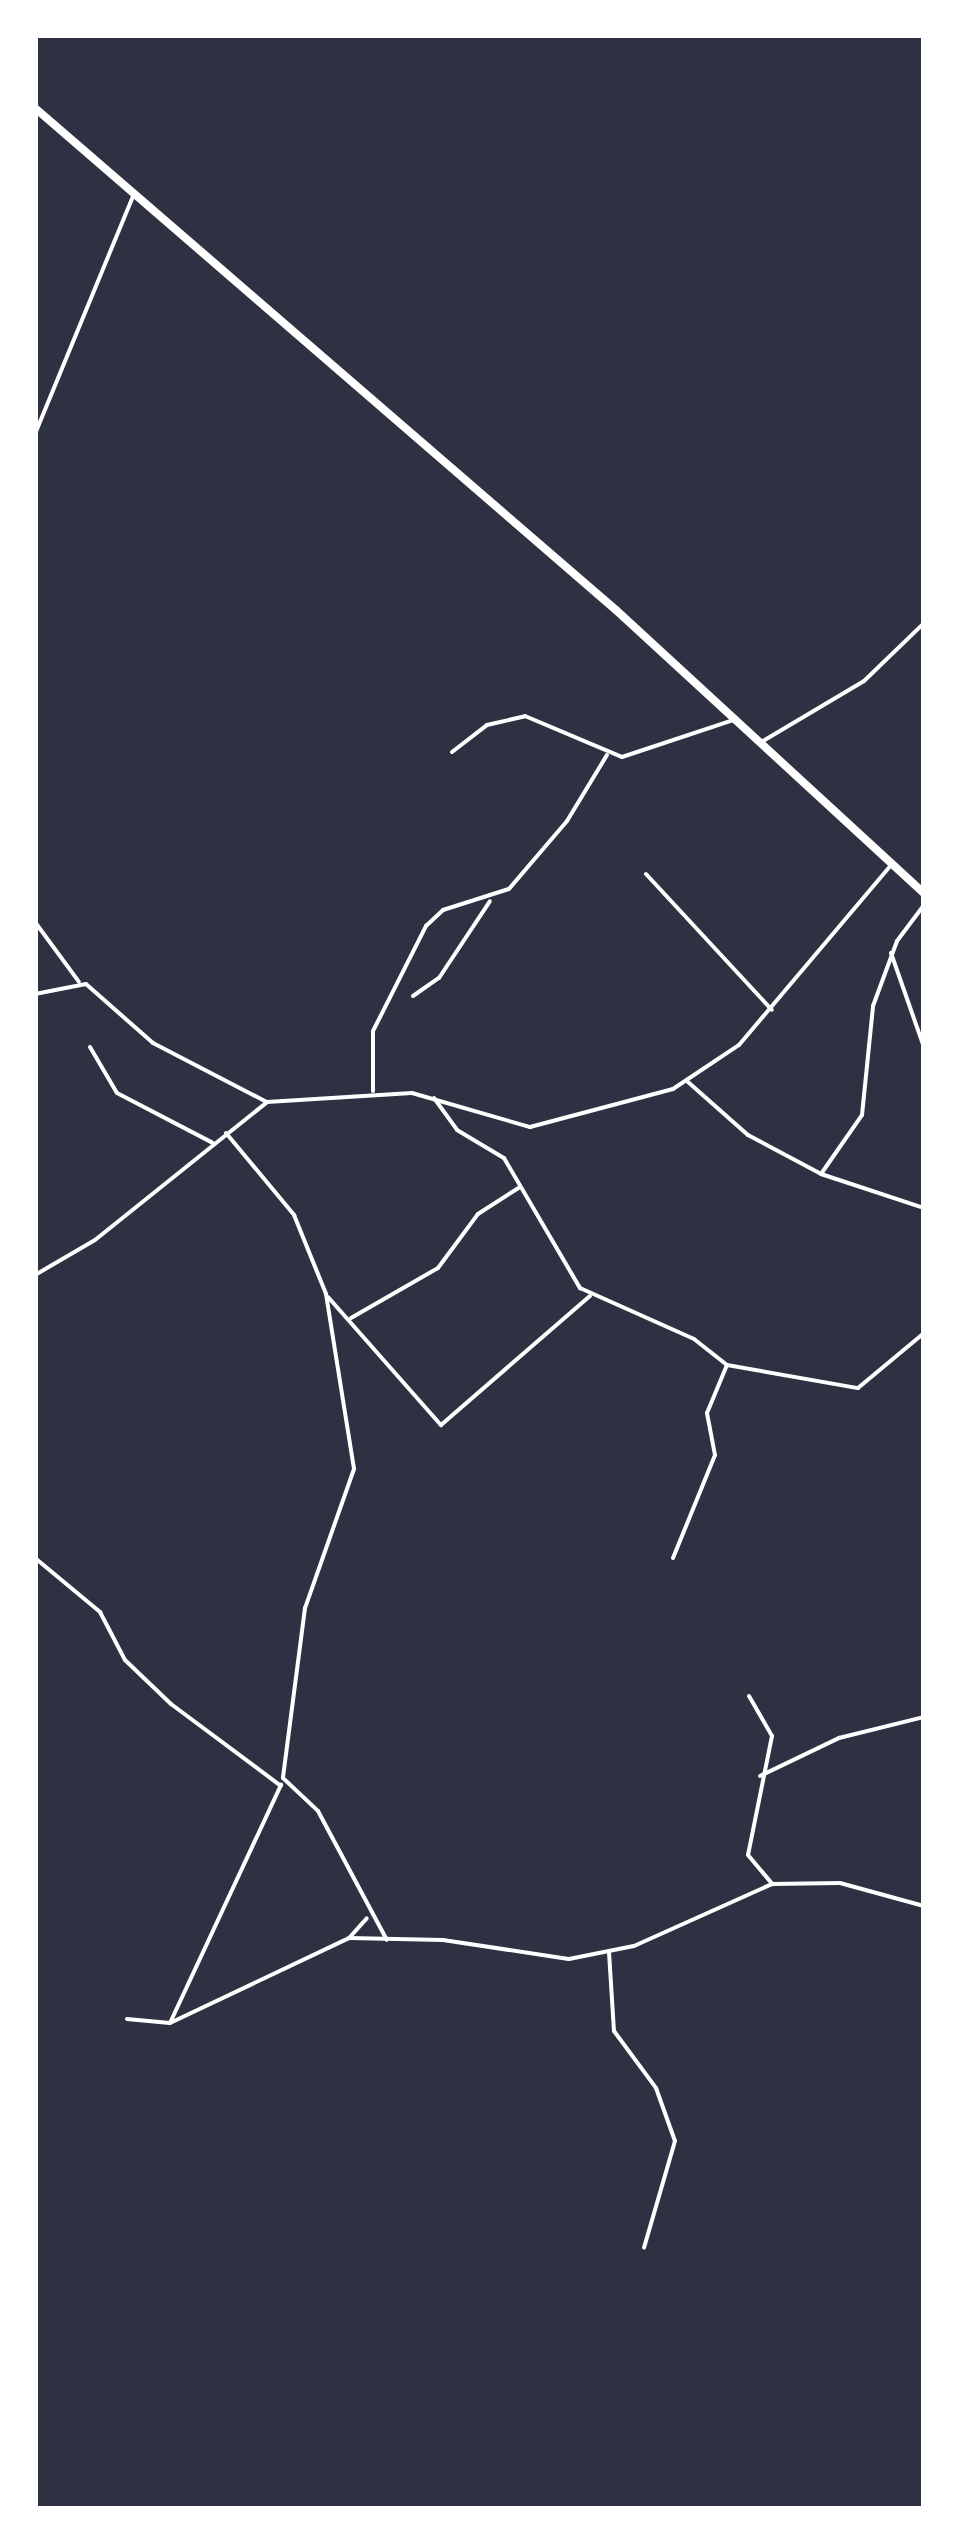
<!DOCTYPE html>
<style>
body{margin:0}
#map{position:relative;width:959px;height:2544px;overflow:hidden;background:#2d3142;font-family:"Noto Serif",serif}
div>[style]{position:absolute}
.minor>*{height:4px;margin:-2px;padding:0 2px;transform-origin:2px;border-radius:2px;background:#fff}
.trunk>*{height:8px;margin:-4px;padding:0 4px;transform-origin:4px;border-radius:4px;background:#fff}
span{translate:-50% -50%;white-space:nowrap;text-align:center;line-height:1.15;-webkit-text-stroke:10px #fff;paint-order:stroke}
.frame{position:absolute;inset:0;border:38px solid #fff;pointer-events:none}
</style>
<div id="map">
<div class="minor">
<i style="left:35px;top:434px;width:257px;rotate:-67.6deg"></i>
<i style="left:763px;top:741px;width:117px;rotate:-30.7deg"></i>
<i style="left:864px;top:681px;width:83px;rotate:-44deg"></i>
<i style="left:452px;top:752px;width:44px;rotate:-37.6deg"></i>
<i style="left:487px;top:725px;width:39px;rotate:-13deg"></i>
<i style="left:525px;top:716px;width:105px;rotate:22.9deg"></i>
<i style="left:622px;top:757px;width:117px;rotate:-18.4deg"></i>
<i style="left:646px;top:874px;width:185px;rotate:47.2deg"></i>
<i style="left:35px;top:922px;width:74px;rotate:53.7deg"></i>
<i style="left:891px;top:953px;width:100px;rotate:70.7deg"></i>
<i style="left:35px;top:994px;width:52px;rotate:-11.1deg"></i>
<i style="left:86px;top:984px;width:89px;rotate:41.4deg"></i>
<i style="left:153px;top:1043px;width:128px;rotate:27.4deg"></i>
<i style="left:413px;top:996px;width:32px;rotate:-35deg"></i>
<i style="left:439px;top:978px;width:92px;rotate:-56.5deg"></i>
<i style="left:90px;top:1047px;width:53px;rotate:59.6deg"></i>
<i style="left:117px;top:1093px;width:108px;rotate:27.5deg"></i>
<i style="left:688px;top:1082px;width:80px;rotate:41.5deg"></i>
<i style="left:748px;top:1135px;width:83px;rotate:28.1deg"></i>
<i style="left:821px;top:1174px;width:108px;rotate:18.3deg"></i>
<i style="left:373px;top:1091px;width:60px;rotate:-90deg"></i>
<i style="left:373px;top:1031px;width:118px;rotate:-63.2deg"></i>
<i style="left:426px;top:926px;width:23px;rotate:-43deg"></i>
<i style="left:443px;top:910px;width:69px;rotate:-17.7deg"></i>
<i style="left:509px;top:889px;width:89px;rotate:-49.5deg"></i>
<i style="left:567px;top:821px;width:77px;rotate:-58.8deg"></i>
<i style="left:434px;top:1098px;width:39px;rotate:54deg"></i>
<i style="left:457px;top:1130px;width:55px;rotate:30.8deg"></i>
<i style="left:504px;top:1158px;width:151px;rotate:59.7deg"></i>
<i style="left:580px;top:1288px;width:125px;rotate:24.1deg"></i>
<i style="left:694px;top:1339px;width:42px;rotate:38.2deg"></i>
<i style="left:727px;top:1365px;width:133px;rotate:10deg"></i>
<i style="left:858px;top:1388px;width:86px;rotate:-39.8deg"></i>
<i style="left:226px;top:1133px;width:107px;rotate:50.3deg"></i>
<i style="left:294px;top:1215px;width:85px;rotate:67.9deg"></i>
<i style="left:326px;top:1294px;width:177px;rotate:80.9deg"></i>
<i style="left:354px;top:1469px;width:147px;rotate:109.4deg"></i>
<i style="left:305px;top:1608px;width:171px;rotate:97.4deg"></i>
<i style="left:283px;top:1778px;width:48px;rotate:43.3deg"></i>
<i style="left:318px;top:1811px;width:146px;rotate:61.9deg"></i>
<i style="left:821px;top:1174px;width:72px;rotate:-55.2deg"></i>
<i style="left:862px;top:1115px;width:110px;rotate:-84.2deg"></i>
<i style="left:873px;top:1006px;width:69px;rotate:-69.7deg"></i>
<i style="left:897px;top:941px;width:45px;rotate:-53.1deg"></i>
<i style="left:35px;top:1275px;width:69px;rotate:-30.3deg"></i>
<i style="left:95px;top:1240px;width:221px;rotate:-38.7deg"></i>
<i style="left:267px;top:1102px;width:145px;rotate:-3.6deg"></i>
<i style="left:412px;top:1093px;width:123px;rotate:16.1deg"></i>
<i style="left:530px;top:1127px;width:148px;rotate:-14.9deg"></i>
<i style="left:673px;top:1089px;width:79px;rotate:-33.7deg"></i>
<i style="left:739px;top:1045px;width:238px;rotate:-49.8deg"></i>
<i style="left:328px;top:1297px;width:171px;rotate:48.6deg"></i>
<i style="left:441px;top:1425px;width:197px;rotate:-40.9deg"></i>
<i style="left:351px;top:1318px;width:100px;rotate:-29.9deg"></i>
<i style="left:438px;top:1268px;width:67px;rotate:-53.5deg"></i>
<i style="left:478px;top:1214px;width:50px;rotate:-32.7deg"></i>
<i style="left:35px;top:1558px;width:85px;rotate:39.7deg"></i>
<i style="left:100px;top:1612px;width:54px;rotate:62.5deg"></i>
<i style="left:125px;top:1660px;width:64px;rotate:43.7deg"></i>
<i style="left:171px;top:1704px;width:137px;rotate:36.7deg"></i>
<i style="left:673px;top:1558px;width:111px;rotate:-67.8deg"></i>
<i style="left:715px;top:1455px;width:43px;rotate:-100.8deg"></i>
<i style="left:707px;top:1413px;width:52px;rotate:-67.4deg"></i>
<i style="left:749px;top:1696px;width:46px;rotate:60.1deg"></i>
<i style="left:772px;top:1736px;width:121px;rotate:101.4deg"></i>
<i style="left:748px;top:1855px;width:38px;rotate:50deg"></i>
<i style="left:760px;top:1776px;width:88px;rotate:-25.7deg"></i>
<i style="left:839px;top:1738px;width:88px;rotate:-13.9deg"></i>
<i style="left:350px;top:1937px;width:25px;rotate:-48deg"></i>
<i style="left:609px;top:1952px;width:79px;rotate:86.4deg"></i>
<i style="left:614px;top:2031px;width:71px;rotate:53.6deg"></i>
<i style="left:656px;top:2088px;width:56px;rotate:70.3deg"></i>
<i style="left:675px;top:2141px;width:111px;rotate:106.2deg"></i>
<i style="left:127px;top:2019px;width:43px;rotate:5.3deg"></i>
<i style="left:170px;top:2023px;width:263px;rotate:-65deg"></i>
<i style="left:170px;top:2023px;width:198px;rotate:-25.4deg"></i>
<i style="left:349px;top:1938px;width:94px;rotate:1.2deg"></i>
<i style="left:443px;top:1940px;width:127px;rotate:8.6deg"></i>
<i style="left:569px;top:1959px;width:66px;rotate:-11.3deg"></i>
<i style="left:634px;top:1946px;width:151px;rotate:-24.2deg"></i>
<i style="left:772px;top:1884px;width:68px;rotate:-0.8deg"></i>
<i style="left:840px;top:1883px;width:87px;rotate:15.3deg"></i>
</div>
<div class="trunk">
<i style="left:35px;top:108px;width:768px;rotate:40.83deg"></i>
<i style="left:616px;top:610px;width:418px;rotate:42.6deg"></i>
</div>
<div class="frame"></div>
</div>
